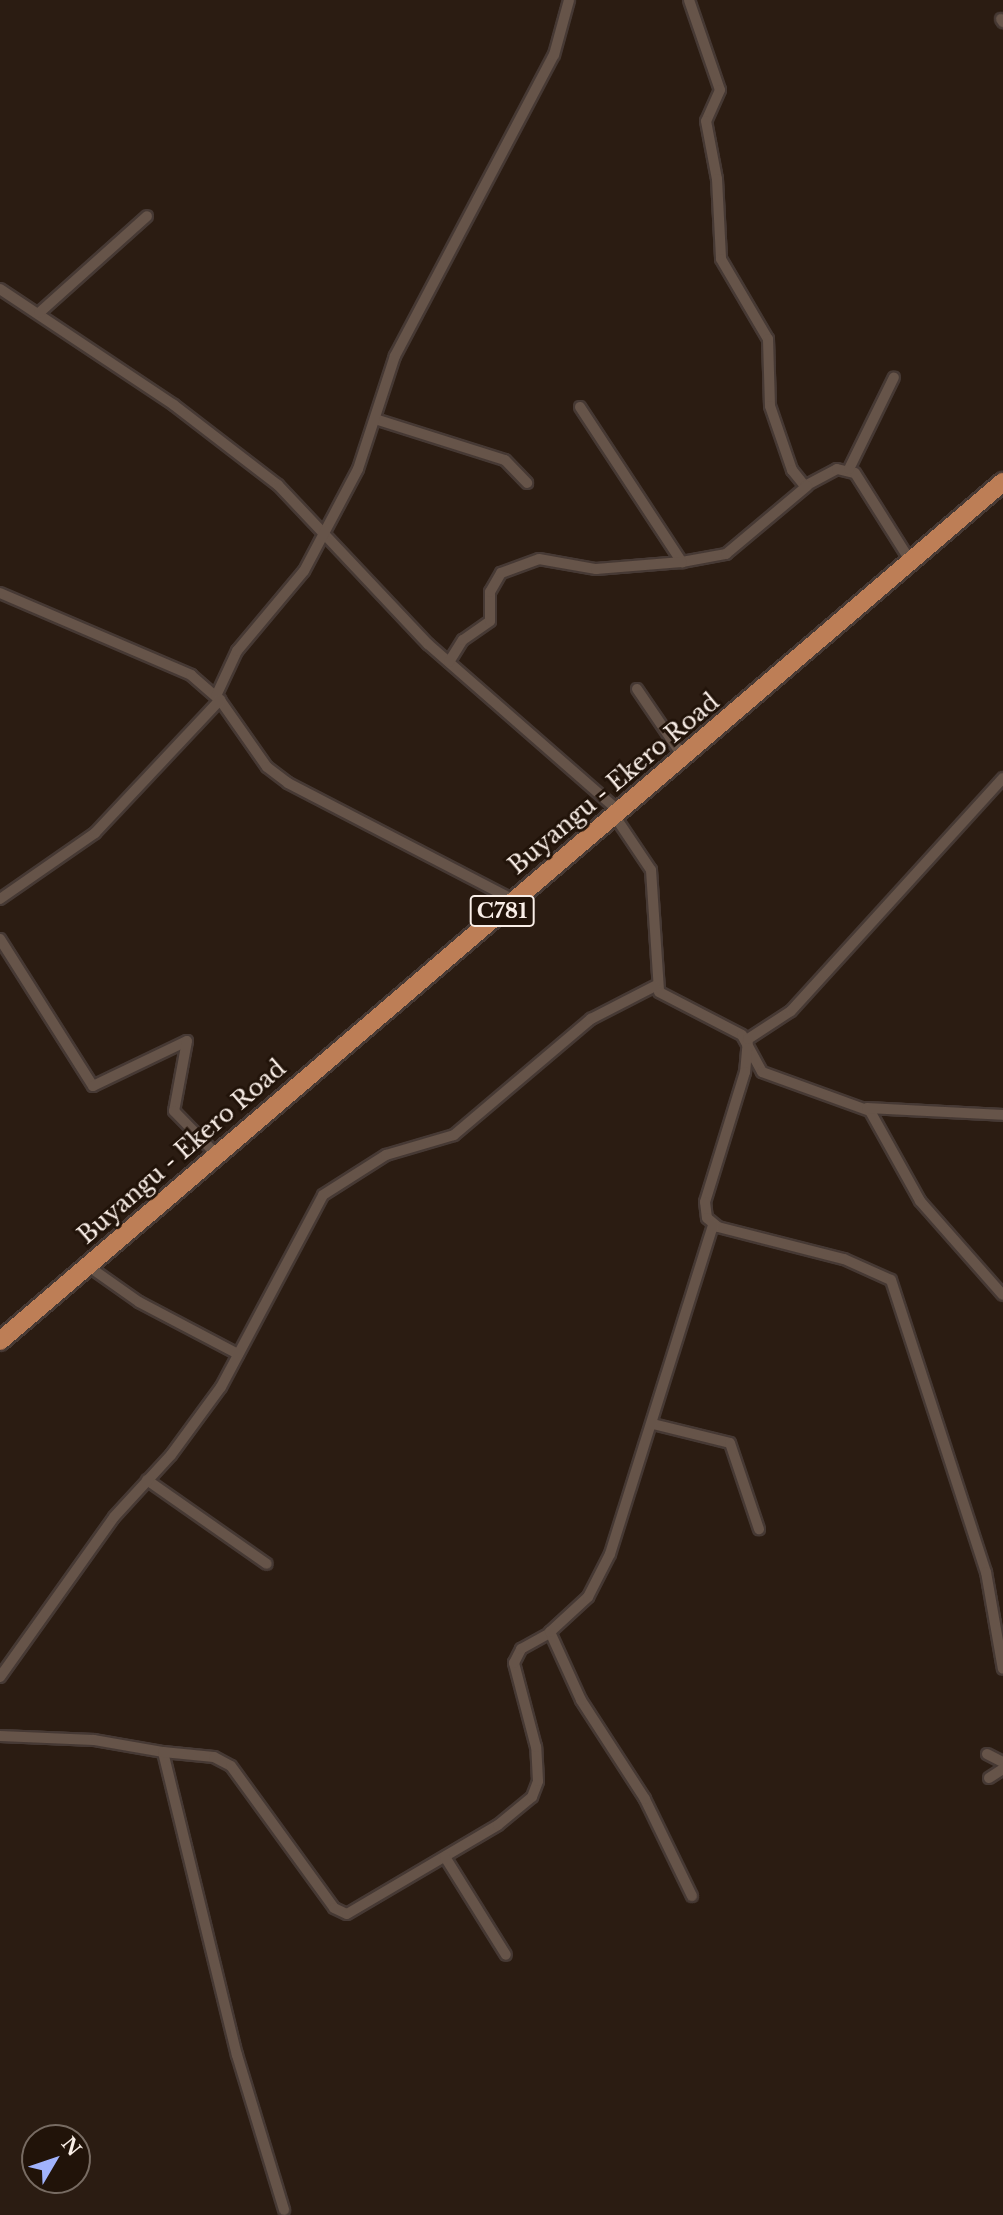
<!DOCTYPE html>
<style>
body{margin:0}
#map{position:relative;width:1003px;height:2215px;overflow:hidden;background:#2b1c12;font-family:"Libre Baskerville",serif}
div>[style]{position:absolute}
.roads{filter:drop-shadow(2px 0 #463934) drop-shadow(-2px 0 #463934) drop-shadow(0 2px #463934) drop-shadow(0 -2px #463934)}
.street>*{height:10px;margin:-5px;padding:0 5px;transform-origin:5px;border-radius:5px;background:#665449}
.primary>*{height:18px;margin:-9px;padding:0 9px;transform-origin:9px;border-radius:9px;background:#bd7e56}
span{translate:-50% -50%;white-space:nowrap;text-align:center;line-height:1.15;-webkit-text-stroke:6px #211309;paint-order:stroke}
.shield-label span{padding:2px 5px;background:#211309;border:2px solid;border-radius:5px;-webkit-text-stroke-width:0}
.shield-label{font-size:21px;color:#f9eee7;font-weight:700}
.street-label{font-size:23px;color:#f9eee7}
.north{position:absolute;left:21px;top:2124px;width:70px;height:70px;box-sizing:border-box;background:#211309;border:2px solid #776b62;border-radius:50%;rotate:51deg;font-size:19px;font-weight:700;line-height:28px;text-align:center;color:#f9eee7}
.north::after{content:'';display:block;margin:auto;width:24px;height:32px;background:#a1b3fd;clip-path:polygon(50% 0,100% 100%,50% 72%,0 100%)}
</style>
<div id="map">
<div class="roads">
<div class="street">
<i style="left:689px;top:0;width:95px;rotate:71deg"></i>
<i style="left:720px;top:90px;width:34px;rotate:114deg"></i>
<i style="left:706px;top:121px;width:59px;rotate:79.3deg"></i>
<i style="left:717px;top:179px;width:80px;rotate:87.1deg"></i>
<i style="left:721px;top:259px;width:93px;rotate:59.6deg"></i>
<i style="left:768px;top:339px;width:67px;rotate:88.3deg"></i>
<i style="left:770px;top:406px;width:68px;rotate:71deg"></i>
<i style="left:792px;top:470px;width:21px;rotate:51deg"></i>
<i style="left:805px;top:486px;width:36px;rotate:-28deg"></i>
<i style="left:837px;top:469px;width:18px;rotate:13deg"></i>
<i style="left:855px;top:473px;width:105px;rotate:57.8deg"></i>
<i style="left:1001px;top:19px;width:4px;rotate:56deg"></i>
<i style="left:0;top:289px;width:209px;rotate:33.7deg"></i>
<i style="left:174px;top:405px;width:131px;rotate:37.6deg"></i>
<i style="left:278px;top:485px;width:219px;rotate:46.7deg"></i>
<i style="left:428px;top:644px;width:257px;rotate:41.2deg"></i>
<i style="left:39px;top:313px;width:145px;rotate:-41.9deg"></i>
<i style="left:580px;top:407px;width:186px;rotate:56.7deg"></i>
<i style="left:682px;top:562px;width:45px;rotate:-10.3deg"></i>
<i style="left:726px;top:554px;width:106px;rotate:-40deg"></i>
<i style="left:375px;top:419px;width:136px;rotate:17.5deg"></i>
<i style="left:505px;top:460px;width:32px;rotate:46deg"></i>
<i style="left:849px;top:469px;width:102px;rotate:-63.9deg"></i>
<i style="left:0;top:593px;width:208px;rotate:23.2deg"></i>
<i style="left:191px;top:675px;width:38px;rotate:41deg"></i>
<i style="left:220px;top:700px;width:82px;rotate:55deg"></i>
<i style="left:267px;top:767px;width:26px;rotate:37deg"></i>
<i style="left:288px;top:783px;width:254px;rotate:27.4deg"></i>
<i style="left:449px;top:662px;width:26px;rotate:-58deg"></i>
<i style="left:463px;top:640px;width:33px;rotate:-35deg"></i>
<i style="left:490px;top:621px;width:29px;rotate:-90deg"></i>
<i style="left:490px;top:592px;width:22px;rotate:-60deg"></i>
<i style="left:501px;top:573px;width:40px;rotate:-20.2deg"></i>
<i style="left:539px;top:559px;width:58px;rotate:10deg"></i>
<i style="left:596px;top:569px;width:86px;rotate:-4.7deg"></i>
<i style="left:637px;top:689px;width:83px;rotate:55.7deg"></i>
<i style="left:216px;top:696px;width:50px;rotate:-65deg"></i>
<i style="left:237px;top:651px;width:104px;rotate:-50.1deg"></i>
<i style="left:304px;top:571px;width:115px;rotate:-62.1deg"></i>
<i style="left:358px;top:469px;width:119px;rotate:-71.9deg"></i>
<i style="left:395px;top:356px;width:340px;rotate:-62.2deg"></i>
<i style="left:554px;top:55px;width:57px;rotate:-74.7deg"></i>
<i style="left:616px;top:818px;width:63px;rotate:56.1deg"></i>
<i style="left:651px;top:870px;width:122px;rotate:86.2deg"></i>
<i style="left:659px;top:992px;width:93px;rotate:27.4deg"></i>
<i style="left:742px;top:1035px;width:42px;rotate:61.6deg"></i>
<i style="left:762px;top:1072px;width:115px;rotate:19.9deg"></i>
<i style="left:870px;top:1111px;width:103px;rotate:60.9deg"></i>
<i style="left:920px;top:1201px;width:125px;rotate:48.6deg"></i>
<i style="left:0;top:899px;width:116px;rotate:-34.8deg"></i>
<i style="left:95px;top:833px;width:183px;rotate:-46.8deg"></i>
<i style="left:0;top:939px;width:174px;rotate:57.7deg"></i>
<i style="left:93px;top:1086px;width:104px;rotate:-25.6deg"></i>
<i style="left:187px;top:1041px;width:71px;rotate:100.5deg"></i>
<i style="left:174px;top:1111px;width:60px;rotate:45.7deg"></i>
<i style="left:748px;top:1039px;width:33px;rotate:95deg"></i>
<i style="left:745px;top:1072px;width:136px;rotate:107.1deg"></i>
<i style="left:705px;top:1202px;width:16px;rotate:83deg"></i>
<i style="left:707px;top:1218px;width:14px;rotate:39deg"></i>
<i style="left:718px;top:1227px;width:130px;rotate:14.3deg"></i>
<i style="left:844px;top:1259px;width:51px;rotate:24.1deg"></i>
<i style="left:891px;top:1280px;width:307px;rotate:72deg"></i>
<i style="left:986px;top:1572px;width:98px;rotate:80.1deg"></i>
<i style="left:748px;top:1039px;width:51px;rotate:-33.1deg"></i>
<i style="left:791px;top:1011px;width:315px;rotate:-47.7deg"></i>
<i style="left:867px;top:1108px;width:136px;rotate:2.9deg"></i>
<i style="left:88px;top:1266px;width:62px;rotate:35.2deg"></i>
<i style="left:139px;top:1302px;width:112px;rotate:27.7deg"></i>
<i style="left:653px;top:1424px;width:79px;rotate:13.9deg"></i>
<i style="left:730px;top:1443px;width:91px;rotate:71.4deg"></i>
<i style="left:147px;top:1480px;width:146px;rotate:35deg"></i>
<i style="left:0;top:1677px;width:196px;rotate:-54.5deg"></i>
<i style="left:114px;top:1517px;width:84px;rotate:-47.4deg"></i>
<i style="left:171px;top:1455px;width:84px;rotate:-53.7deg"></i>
<i style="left:221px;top:1387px;width:217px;rotate:-62deg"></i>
<i style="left:323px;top:1195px;width:75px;rotate:-32.4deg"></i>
<i style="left:386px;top:1155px;width:71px;rotate:-16.4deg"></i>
<i style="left:454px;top:1135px;width:180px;rotate:-40.3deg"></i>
<i style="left:591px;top:1019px;width:72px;rotate:-27.3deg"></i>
<i style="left:0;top:1736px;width:94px;rotate:2.4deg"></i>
<i style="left:94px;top:1740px;width:70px;rotate:9.9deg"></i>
<i style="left:163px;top:1752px;width:312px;rotate:76.3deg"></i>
<i style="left:237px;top:2055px;width:162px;rotate:73.1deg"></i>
<i style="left:163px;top:1752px;width:51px;rotate:5.6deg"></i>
<i style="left:214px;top:1757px;width:19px;rotate:28deg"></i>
<i style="left:231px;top:1766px;width:175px;rotate:54deg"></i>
<i style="left:334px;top:1908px;width:14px;rotate:25deg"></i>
<i style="left:347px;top:1914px;width:175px;rotate:-30.5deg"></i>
<i style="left:498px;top:1825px;width:44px;rotate:-39.5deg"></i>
<i style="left:532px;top:1797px;width:17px;rotate:-69deg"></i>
<i style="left:538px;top:1781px;width:34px;rotate:-93deg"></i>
<i style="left:536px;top:1747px;width:87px;rotate:-104.7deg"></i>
<i style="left:514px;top:1663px;width:16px;rotate:-63deg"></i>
<i style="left:521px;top:1649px;width:33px;rotate:-29deg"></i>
<i style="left:987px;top:1754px;width:18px;rotate:27deg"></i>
<i style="left:989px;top:1778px;width:17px;rotate:-33deg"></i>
<i style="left:445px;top:1857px;width:115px;rotate:58.1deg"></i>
<i style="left:692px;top:1896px;width:108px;rotate:-115.9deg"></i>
<i style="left:645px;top:1799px;width:118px;rotate:-122.9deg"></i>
<i style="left:581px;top:1700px;width:75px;rotate:-114.5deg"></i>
<i style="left:550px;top:1632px;width:52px;rotate:-42.6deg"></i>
<i style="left:588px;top:1597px;width:48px;rotate:-62.9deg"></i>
<i style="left:610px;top:1554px;width:345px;rotate:-72.6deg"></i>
</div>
<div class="primary">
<i style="left:0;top:1341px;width:1321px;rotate:-40.58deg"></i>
</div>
</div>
<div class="shield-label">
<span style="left:502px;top:911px">C781</span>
</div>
<div class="street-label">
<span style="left:614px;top:784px;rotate:-40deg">Buyangu - Ekero Road</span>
<span style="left:182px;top:1152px;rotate:-41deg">Buyangu - Ekero Road</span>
</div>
<div class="north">N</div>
</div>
